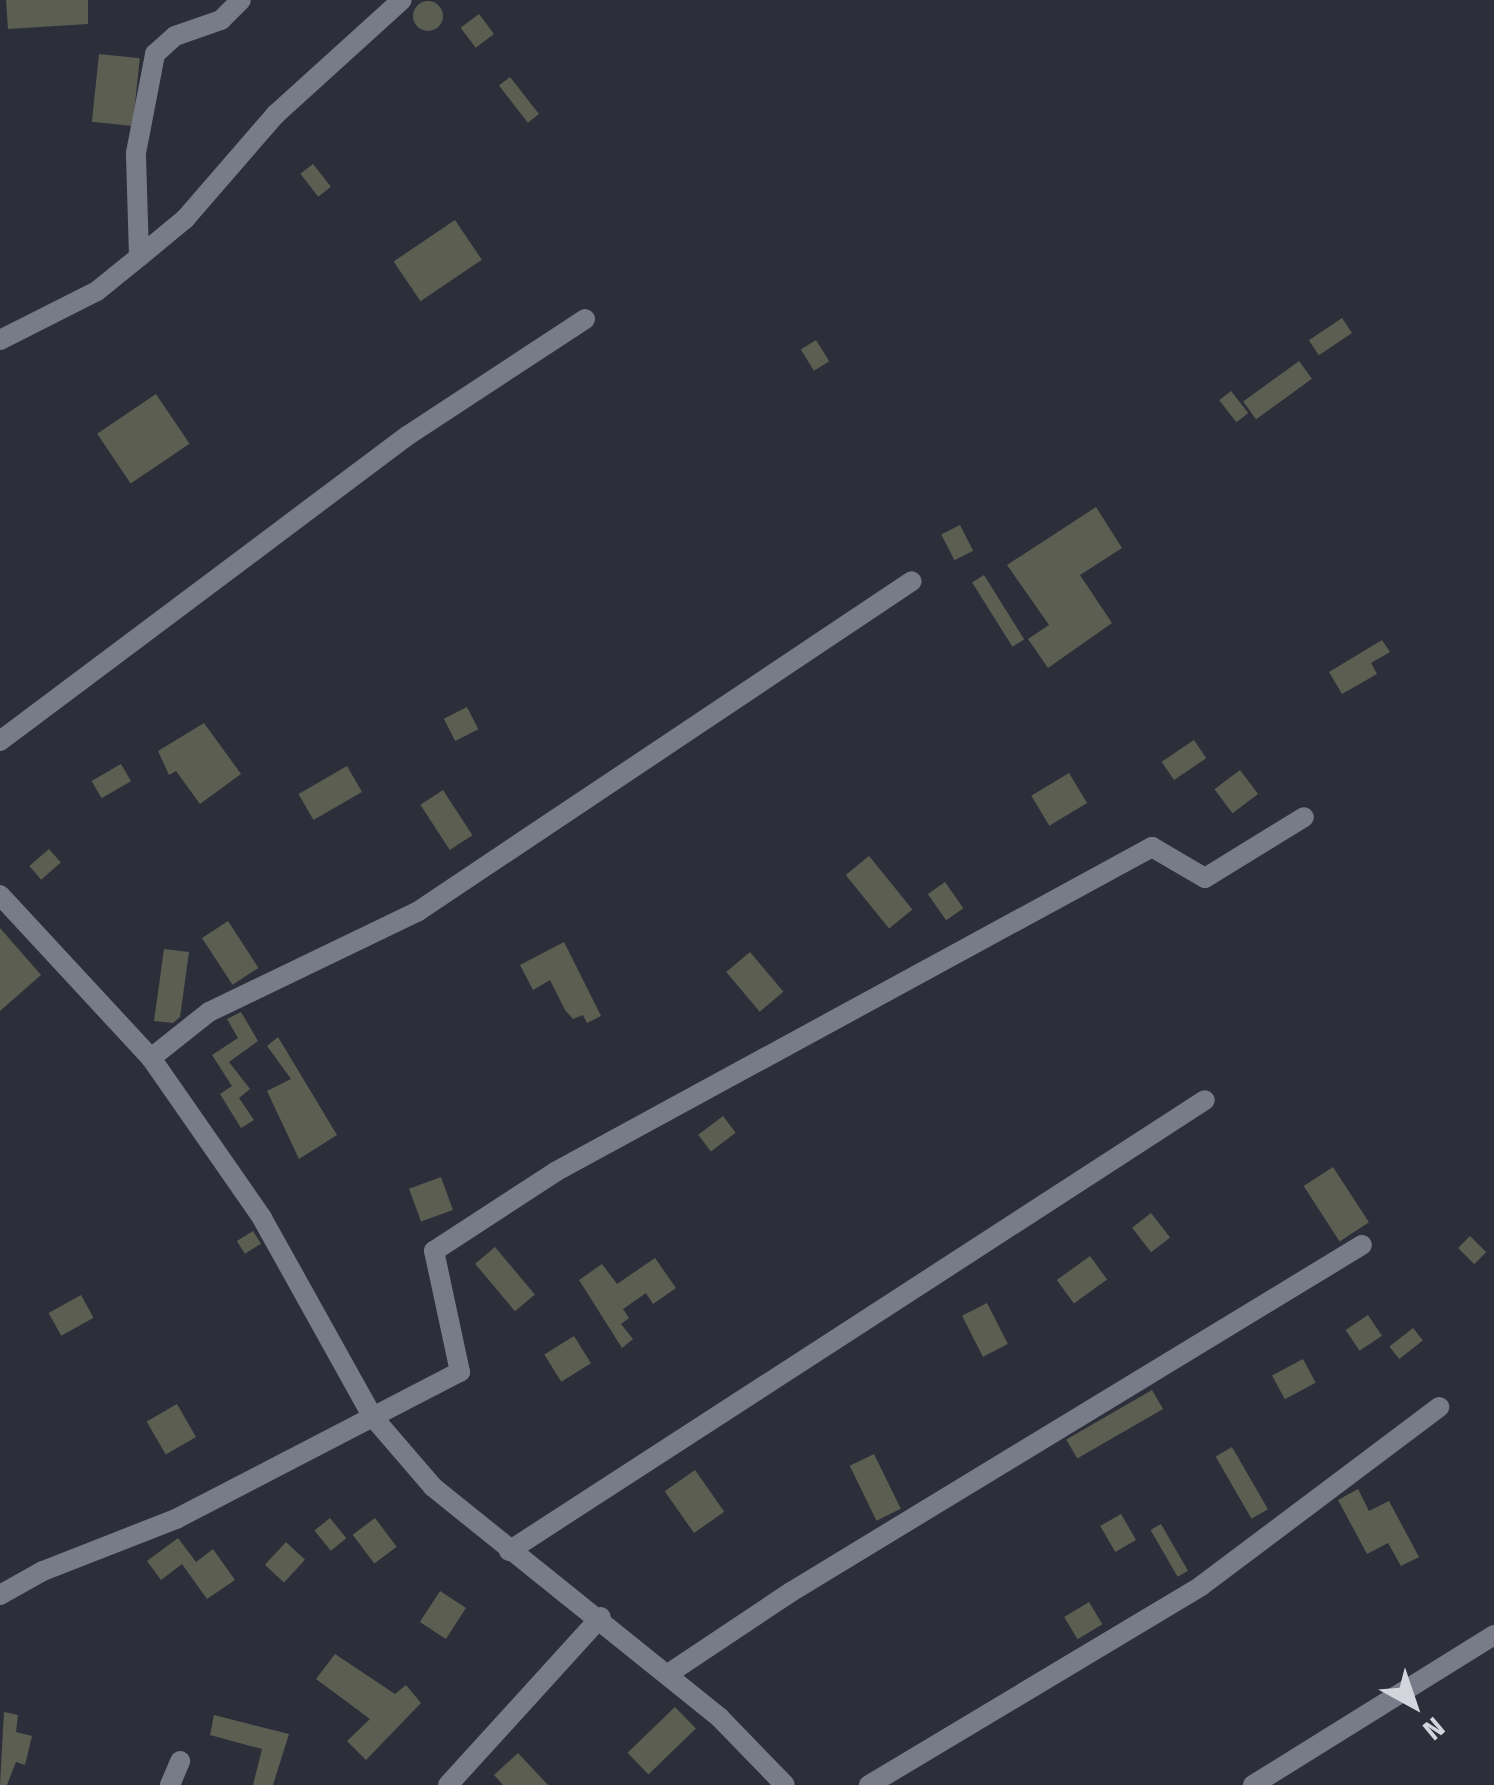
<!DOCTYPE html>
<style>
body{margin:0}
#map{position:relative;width:1494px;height:1785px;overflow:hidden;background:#2c2f3a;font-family:"Fira Sans Condensed",sans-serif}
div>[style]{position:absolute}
.building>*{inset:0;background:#5c5e51;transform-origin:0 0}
.round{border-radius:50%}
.minor>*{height:20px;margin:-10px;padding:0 10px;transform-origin:10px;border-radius:10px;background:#787b88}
span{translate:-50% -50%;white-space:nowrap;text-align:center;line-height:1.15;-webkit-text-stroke:9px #2c2f3a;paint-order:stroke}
.north{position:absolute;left:1364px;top:1655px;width:100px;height:100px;-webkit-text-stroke:8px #2c2f3a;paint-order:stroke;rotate:140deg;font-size:28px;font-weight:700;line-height:40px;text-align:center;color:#d3d5dc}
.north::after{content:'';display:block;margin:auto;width:35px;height:45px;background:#d3d5dc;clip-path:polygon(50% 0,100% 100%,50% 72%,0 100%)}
</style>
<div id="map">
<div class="building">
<i style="clip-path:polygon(6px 0,88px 0,88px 24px,8px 29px)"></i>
<i class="round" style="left:413px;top:1px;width:30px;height:30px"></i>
<i style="left:479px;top:14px;width:25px;height:23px;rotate:53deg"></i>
<i style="left:99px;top:54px;width:41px;height:68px;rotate:6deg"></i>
<i style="left:510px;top:77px;width:47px;height:14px;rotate:52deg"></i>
<i style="left:313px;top:164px;width:29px;height:16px;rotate:52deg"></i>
<i style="left:455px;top:220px;width:48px;height:74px;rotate:56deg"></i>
<i style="left:1342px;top:318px;width:18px;height:40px;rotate:56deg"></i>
<i style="left:816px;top:340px;width:25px;height:18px;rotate:58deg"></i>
<i style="left:1299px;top:361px;width:22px;height:69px;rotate:54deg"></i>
<i style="left:1231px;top:391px;width:28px;height:15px;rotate:52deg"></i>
<i style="left:156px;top:394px;width:60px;height:71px;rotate:56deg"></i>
<i style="clip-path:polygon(1096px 507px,1122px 548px,1080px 575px,1112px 623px,1048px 668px,1028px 639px,1049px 625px,1007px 565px)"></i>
<i style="left:960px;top:525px;width:29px;height:21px;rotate:63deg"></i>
<i style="left:984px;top:575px;width:76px;height:14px;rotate:58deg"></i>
<i style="clip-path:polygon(1382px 640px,1390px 652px,1371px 663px,1377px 674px,1342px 694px,1329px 672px)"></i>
<i style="left:467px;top:707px;width:25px;height:26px;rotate:63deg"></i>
<i style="clip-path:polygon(204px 723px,241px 774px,200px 804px,176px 771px,169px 775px,158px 751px)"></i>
<i style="left:1194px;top:740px;width:22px;height:39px;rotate:56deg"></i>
<i style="left:121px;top:764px;width:20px;height:34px;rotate:60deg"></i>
<i style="left:347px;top:766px;width:30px;height:56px;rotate:60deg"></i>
<i style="left:1240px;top:770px;width:30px;height:32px;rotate:53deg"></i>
<i style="left:1069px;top:773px;width:35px;height:44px;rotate:59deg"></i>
<i style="left:443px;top:790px;width:54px;height:27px;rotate:57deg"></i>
<i style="left:49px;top:849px;width:18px;height:26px;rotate:49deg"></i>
<i style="left:869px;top:856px;width:69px;height:30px;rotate:51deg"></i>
<i style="left:945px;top:882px;width:32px;height:21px;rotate:55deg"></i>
<i style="left:228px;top:921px;width:56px;height:31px;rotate:57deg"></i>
<i style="clip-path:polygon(0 928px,41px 975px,0 1011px)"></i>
<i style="clip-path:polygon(564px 942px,601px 1016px,587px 1023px,583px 1015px,573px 1019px,565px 1010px,550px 980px,533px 990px,520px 965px)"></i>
<i style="clip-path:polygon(164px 949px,189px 952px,180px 1017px,173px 1023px,154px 1021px)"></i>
<i style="left:750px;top:952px;width:52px;height:31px;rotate:50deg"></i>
<i style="clip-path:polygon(241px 1012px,258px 1041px,229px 1062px,250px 1089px,239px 1098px,254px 1120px,241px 1128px,220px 1094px,232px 1086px,212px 1055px,238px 1038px,227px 1019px)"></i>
<i style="clip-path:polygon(278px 1037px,337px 1135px,299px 1159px,267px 1091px,291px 1079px,267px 1046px)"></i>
<i style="left:723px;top:1116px;width:21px;height:31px;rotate:53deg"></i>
<i style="left:1333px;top:1167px;width:66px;height:35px;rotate:57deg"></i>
<i style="left:441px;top:1177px;width:35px;height:34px;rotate:70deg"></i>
<i style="left:1151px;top:1213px;width:31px;height:24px;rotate:52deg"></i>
<i style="left:253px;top:1231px;width:15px;height:19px;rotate:58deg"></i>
<i style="left:1470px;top:1236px;width:23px;height:17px;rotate:45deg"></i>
<i style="left:495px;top:1247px;width:62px;height:26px;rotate:50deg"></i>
<i style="left:1090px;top:1256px;width:29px;height:41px;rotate:54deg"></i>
<i style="clip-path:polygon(655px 1258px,676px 1288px,653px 1304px,646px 1293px,623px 1309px,629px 1318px,621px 1324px,633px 1339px,622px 1348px,579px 1280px,602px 1264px,617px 1284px)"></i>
<i style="left:81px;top:1295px;width:26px;height:37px;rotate:61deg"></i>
<i style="left:987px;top:1303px;width:46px;height:28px;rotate:63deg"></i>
<i style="left:1368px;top:1315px;width:25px;height:27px;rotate:56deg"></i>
<i style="left:1413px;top:1328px;width:16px;height:30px;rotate:52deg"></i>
<i style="left:574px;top:1336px;width:32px;height:35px;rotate:58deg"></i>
<i style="left:1303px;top:1359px;width:27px;height:35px;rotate:62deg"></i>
<i style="left:1152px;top:1390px;width:22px;height:99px;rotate:60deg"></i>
<i style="left:177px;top:1404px;width:38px;height:35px;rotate:60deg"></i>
<i style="left:1232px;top:1447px;width:72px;height:19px;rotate:60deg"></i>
<i style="left:874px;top:1454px;width:61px;height:27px;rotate:64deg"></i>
<i style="left:695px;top:1470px;width:51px;height:37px;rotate:55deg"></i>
<i style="clip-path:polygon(1358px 1489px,1369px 1511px,1389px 1501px,1419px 1557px,1401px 1566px,1388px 1543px,1367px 1554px,1338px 1500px)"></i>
<i style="left:1121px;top:1514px;width:30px;height:24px;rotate:60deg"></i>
<i style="left:330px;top:1518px;width:26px;height:20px;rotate:51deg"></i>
<i style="left:375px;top:1518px;width:36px;height:28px;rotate:53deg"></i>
<i style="left:1161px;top:1524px;width:54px;height:12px;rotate:60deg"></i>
<i style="clip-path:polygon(178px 1538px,196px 1562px,213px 1549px,235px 1580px,207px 1599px,182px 1564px,161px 1580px,147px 1561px)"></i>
<i style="left:286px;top:1542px;width:26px;height:31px;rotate:43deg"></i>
<i style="left:440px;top:1591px;width:31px;height:37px;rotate:33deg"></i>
<i style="left:1089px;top:1602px;width:26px;height:29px;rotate:59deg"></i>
<i style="clip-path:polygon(335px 1654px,395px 1694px,406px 1685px,421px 1703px,366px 1760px,347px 1741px,370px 1719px,316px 1679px)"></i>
<i style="left:675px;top:1707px;width:30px;height:66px;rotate:46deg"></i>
<i style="clip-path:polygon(4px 1712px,18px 1715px,16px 1732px,32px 1736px,25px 1765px,16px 1762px,7px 1785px,0 1785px)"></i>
<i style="clip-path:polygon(214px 1715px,289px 1734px,273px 1785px,253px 1785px,262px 1749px,210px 1735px)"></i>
<i style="clip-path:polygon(518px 1753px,548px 1785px,503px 1785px,494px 1775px)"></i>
</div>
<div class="minor">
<i style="left:139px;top:257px;width:104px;rotate:-91.7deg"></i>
<i style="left:136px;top:153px;width:101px;rotate:-79.1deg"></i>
<i style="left:155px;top:54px;width:27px;rotate:-42deg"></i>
<i style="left:175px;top:36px;width:49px;rotate:-19.2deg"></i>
<i style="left:221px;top:20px;width:28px;rotate:-45deg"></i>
<i style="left:0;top:340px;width:109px;rotate:-26.8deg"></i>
<i style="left:97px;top:291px;width:54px;rotate:-39deg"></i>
<i style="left:139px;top:257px;width:60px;rotate:-39.6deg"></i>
<i style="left:185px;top:219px;width:138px;rotate:-49.1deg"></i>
<i style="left:275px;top:115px;width:171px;rotate:-42.2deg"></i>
<i style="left:0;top:741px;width:509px;rotate:-36.85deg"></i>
<i style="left:407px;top:436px;width:213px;rotate:-33.3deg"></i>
<i style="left:0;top:895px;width:222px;rotate:47.2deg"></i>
<i style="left:151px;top:1058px;width:195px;rotate:55.2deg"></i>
<i style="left:262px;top:1218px;width:227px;rotate:60.9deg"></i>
<i style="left:372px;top:1416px;width:94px;rotate:49.3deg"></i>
<i style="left:433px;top:1487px;width:368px;rotate:38.8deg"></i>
<i style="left:720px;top:1718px;width:93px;rotate:45.9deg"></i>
<i style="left:151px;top:1058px;width:74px;rotate:-38.4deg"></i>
<i style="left:209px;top:1012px;width:231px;rotate:-25.7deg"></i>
<i style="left:417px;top:912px;width:595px;rotate:-33.77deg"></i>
<i style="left:509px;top:1551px;width:829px;rotate:-32.94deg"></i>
<i style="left:0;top:1595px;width:49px;rotate:-29.2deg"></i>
<i style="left:43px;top:1571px;width:143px;rotate:-21.4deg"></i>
<i style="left:176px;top:1519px;width:320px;rotate:-27.4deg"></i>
<i style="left:460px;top:1372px;width:124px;rotate:-102.1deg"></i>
<i style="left:434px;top:1251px;width:145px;rotate:-33.1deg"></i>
<i style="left:555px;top:1172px;width:680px;rotate:-28.56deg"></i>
<i style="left:1152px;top:847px;width:61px;rotate:30.3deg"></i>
<i style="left:1205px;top:878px;width:116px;rotate:-31.6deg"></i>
<i style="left:668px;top:1674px;width:148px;rotate:-33.7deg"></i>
<i style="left:791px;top:1592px;width:668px;rotate:-31.29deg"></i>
<i style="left:170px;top:1785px;width:26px;rotate:-67deg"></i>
<i style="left:448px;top:1785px;width:227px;rotate:-47.7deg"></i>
<i style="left:869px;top:1785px;width:387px;rotate:-30.9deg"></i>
<i style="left:1201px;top:1586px;width:298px;rotate:-36.9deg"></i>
<i style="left:1253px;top:1785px;width:284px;rotate:-31.9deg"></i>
</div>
<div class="north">N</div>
</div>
